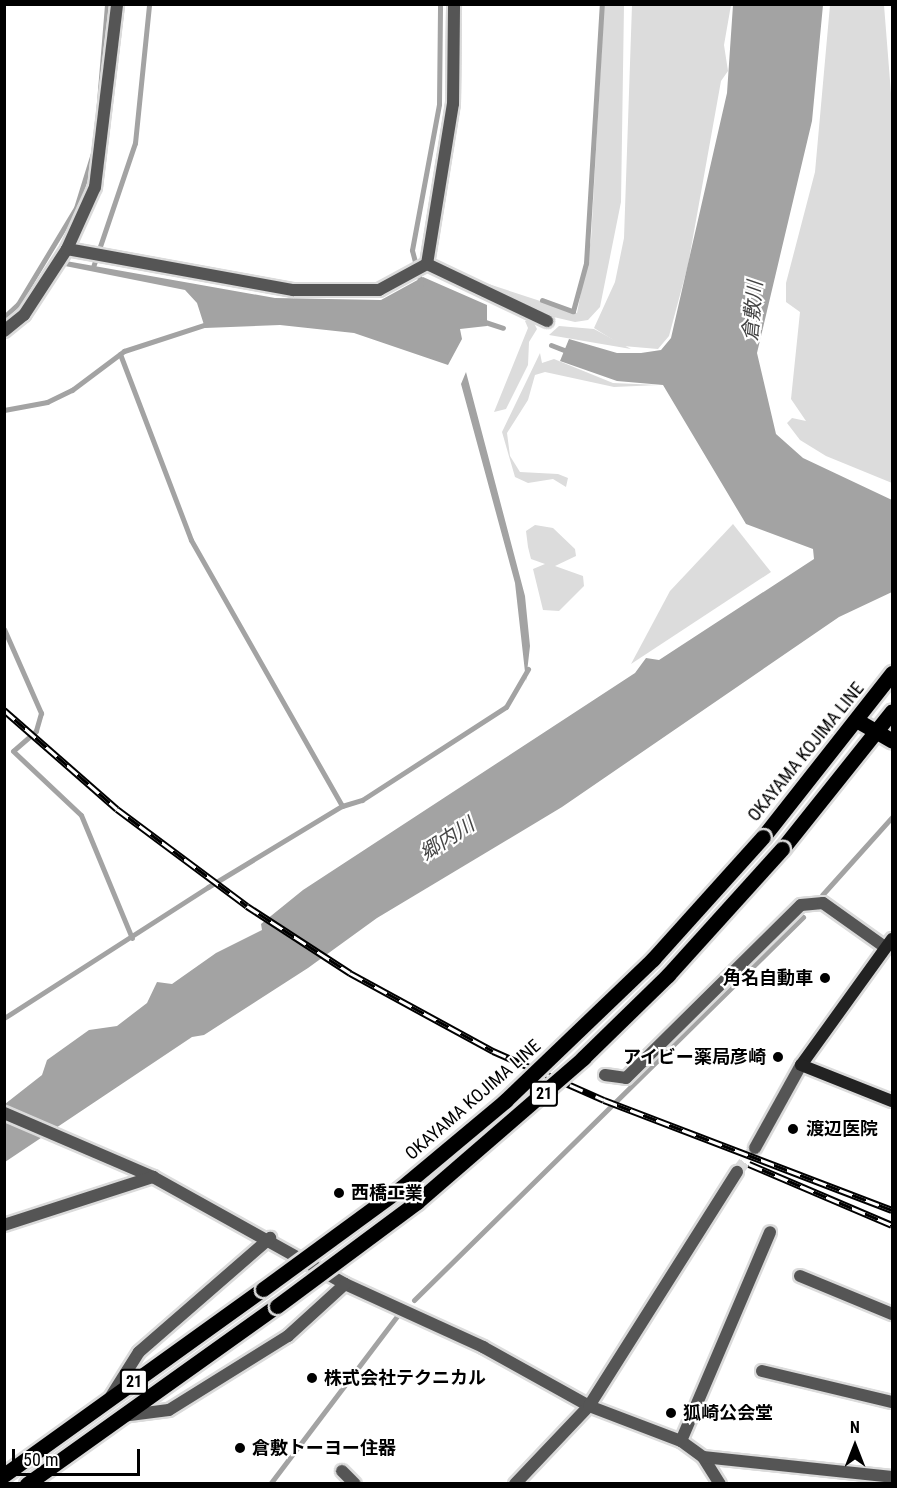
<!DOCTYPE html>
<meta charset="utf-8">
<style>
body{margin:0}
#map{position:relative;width:897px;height:1488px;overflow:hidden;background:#fff;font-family:"Roboto Condensed","Noto Sans JP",sans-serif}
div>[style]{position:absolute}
.green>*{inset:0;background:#dcdcdc}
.water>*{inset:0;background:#a3a3a3}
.stream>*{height:5px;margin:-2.5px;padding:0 2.5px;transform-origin:2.5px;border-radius:2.5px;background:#a3a3a3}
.street-tunnel>*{height:12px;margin-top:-6px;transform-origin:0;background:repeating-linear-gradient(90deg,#d9d9d9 0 12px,transparent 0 18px)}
.roads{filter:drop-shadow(2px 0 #dbdbdb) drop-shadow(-2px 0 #dbdbdb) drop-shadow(0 2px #dbdbdb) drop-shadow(0 -2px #dbdbdb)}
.street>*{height:12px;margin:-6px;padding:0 6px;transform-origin:6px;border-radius:6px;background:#555}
.secondary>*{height:12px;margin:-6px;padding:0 6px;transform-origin:6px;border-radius:6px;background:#222}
.primary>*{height:15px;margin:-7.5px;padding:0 7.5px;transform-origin:7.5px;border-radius:7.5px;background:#000}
.rail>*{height:7px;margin-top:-3.5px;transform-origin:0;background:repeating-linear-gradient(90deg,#fff 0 14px,#000 0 28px);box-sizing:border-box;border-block:2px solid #000}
.bridges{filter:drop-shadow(2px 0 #dbdbdb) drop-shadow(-2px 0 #dbdbdb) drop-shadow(0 2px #dbdbdb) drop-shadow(0 -2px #dbdbdb)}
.primary-bridge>*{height:15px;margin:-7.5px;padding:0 7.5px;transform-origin:7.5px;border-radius:7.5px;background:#000}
.dots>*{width:16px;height:16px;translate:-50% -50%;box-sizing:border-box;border:3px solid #fff;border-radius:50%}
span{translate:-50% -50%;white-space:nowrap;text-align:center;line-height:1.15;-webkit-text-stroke:4.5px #fff;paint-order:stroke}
.shield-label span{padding:2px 4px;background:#fff;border:2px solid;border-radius:4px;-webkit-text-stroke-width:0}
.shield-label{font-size:16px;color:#000;font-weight:700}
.street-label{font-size:18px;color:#000}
.poi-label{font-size:18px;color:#000;font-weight:700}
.right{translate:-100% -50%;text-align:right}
.left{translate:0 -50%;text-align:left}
.water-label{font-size:20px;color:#444;font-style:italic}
.frame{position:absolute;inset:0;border:6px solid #000;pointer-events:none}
.north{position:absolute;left:825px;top:1416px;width:60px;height:60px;-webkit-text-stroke:4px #fff;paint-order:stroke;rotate:0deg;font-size:16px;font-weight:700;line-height:24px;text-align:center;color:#000}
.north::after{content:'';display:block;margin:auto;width:21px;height:27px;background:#000;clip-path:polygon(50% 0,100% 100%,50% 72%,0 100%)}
.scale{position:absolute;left:12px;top:1449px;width:128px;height:27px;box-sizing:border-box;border:3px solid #000;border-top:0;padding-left:8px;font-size:18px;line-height:21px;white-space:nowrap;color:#000;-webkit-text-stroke:4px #fff;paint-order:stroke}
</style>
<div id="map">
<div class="green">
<i style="clip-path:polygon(604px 5px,624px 5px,621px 202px,600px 307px,588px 320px,575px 322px,545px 315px,461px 275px,577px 313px,591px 240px)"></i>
<i style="clip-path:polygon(632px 5px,731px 5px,724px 45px,728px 71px,721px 81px,688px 265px,669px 336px,658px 349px,623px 346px,594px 328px,615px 282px,624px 238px)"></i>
<i style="clip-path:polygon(830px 5px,884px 5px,892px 106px,892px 483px,826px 456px,800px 440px,787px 423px,792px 418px,806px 421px,791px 399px,800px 312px,786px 302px,786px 283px,815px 172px)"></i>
<i style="clip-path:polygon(532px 319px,537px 329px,529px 342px,528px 365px,506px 409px,494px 412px,528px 328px,525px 321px)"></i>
<i style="clip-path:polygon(559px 326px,594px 329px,631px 349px,549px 335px)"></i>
<i style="clip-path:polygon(540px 353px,542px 363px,554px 359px,613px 383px,659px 385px,614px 387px,545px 372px,535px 375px,528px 400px,507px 433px,510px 456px,520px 472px,558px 474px,568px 478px,566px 487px,553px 479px,528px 483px,515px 477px,502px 432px)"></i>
<i style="clip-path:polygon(733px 524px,771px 572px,631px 664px,670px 591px)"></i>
<i style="clip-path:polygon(535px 525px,553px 528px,575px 549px,576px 556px,555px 566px,583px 576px,584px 586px,559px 611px,543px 610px,533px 569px,545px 564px,531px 559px,528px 547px,526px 531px)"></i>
</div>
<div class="water">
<i style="clip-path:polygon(733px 5px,823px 5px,812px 121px,757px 353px,776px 434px,803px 458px,892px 500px,892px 592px,839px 617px,562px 807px,377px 918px,308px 968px,204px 1035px,192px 1037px,5px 1162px,5px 1104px,42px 1075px,47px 1060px,89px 1030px,117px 1026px,147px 1003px,157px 982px,172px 984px,216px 953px,262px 930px,261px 924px,303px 890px,635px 673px,646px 658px,659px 660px,814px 559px,813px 549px,746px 524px,663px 385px,617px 381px,560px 361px,569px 339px,617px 353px,641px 353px,661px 350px,671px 338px,727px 93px)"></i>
<i style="clip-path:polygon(66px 261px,275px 298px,381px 300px,423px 277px,487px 305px,487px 326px,460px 329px,462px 339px,448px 365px,354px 333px,280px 325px,205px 328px,197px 303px,185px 290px,65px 266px)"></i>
<i style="clip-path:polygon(466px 372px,525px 596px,530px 646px,526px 681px,515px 583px,461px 384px)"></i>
</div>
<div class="stream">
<i style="left:98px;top:114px;width:110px;rotate:-85.3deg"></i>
<i style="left:93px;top:267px;width:131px;rotate:-71.3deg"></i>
<i style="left:135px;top:143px;width:140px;rotate:-84.2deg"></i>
<i style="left:421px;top:284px;width:35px;rotate:-105deg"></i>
<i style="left:412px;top:250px;width:148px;rotate:-79.5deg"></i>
<i style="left:439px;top:104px;width:100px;rotate:-89.4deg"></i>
<i style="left:542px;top:300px;width:33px;rotate:20deg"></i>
<i style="left:573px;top:311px;width:50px;rotate:-74.8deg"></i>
<i style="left:586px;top:263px;width:259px;rotate:-86.5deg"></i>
<i style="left:4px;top:317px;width:19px;rotate:-43deg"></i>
<i style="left:18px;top:304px;width:112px;rotate:-58.9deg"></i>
<i style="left:76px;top:208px;width:58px;rotate:-72.8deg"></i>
<i style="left:482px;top:321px;width:22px;rotate:18deg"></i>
<i style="left:551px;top:345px;width:19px;rotate:21deg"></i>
<i style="left:120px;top:354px;width:199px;rotate:69.1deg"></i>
<i style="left:191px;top:540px;width:306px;rotate:60.4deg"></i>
<i style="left:4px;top:410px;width:44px;rotate:-10.5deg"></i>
<i style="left:47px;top:402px;width:28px;rotate:-26deg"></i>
<i style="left:72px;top:390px;width:65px;rotate:-36.9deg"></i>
<i style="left:124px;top:351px;width:90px;rotate:-18deg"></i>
<i style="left:4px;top:629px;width:92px;rotate:66.2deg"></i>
<i style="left:41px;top:713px;width:19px;rotate:106deg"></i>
<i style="left:36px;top:731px;width:30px;rotate:139deg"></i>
<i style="left:13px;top:751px;width:93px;rotate:43.3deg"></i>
<i style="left:81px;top:815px;width:133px;rotate:67.5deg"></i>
<i style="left:822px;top:895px;width:105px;rotate:-48.1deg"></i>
<i style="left:4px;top:1018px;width:242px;rotate:-32.7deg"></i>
<i style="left:208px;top:887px;width:157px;rotate:-31.2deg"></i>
<i style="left:342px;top:806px;width:21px;rotate:-17deg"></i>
<i style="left:362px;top:800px;width:171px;rotate:-32.9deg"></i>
<i style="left:506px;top:707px;width:44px;rotate:-59.9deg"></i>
<i style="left:414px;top:1300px;width:546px;rotate:-44.55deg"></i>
<i style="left:270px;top:1484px;width:211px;rotate:-52.9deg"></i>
</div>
<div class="street-tunnel">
<i style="left:737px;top:1172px;width:30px;rotate:-53deg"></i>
</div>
<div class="roads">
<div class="street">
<i style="left:67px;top:249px;width:230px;rotate:10.3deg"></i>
<i style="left:293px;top:290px;width:86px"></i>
<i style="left:379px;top:290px;width:55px;rotate:-28.4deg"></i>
<i style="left:427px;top:264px;width:162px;rotate:-80.8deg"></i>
<i style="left:453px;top:104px;width:100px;rotate:-89.4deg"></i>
<i style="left:427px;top:264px;width:133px;rotate:25.4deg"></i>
<i style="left:4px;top:331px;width:26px;rotate:-39deg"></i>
<i style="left:24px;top:315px;width:79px;rotate:-56.9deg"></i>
<i style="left:67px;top:249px;width:68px;rotate:-65.7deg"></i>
<i style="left:95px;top:187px;width:184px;rotate:-83.1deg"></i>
<i style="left:605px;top:1075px;width:21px;rotate:8deg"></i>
<i style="left:626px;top:1078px;width:246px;rotate:-44.7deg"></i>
<i style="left:801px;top:905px;width:22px;rotate:-5deg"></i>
<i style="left:823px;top:903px;width:76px;rotate:35.4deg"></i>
<i style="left:4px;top:1113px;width:162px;rotate:23.2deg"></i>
<i style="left:153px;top:1177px;width:220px;rotate:29.1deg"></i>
<i style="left:345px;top:1284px;width:152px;rotate:24.5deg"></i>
<i style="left:483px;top:1347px;width:121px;rotate:29.1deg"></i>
<i style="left:589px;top:1406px;width:98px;rotate:20.8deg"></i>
<i style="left:681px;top:1441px;width:27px;rotate:36deg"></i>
<i style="left:703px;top:1457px;width:32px;rotate:58deg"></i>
<i style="left:755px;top:1148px;width:95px;rotate:-61deg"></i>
<i style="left:4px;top:1225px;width:157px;rotate:-17.9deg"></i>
<i style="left:800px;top:1276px;width:100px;rotate:22.4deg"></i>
<i style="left:762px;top:1371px;width:134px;rotate:13.4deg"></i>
<i style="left:110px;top:1398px;width:54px;rotate:-57.8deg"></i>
<i style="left:139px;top:1352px;width:174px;rotate:-41deg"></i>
<i style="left:122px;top:1416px;width:47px;rotate:-7.3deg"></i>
<i style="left:169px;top:1410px;width:140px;rotate:-31.9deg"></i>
<i style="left:288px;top:1336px;width:77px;rotate:-42.4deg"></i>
<i style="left:681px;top:1441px;width:227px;rotate:-66.9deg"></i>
<i style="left:703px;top:1457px;width:190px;rotate:6deg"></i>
<i style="left:342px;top:1471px;width:18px;rotate:45deg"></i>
<i style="left:515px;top:1484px;width:108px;rotate:-46.5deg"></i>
<i style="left:589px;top:1406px;width:277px;rotate:-57.7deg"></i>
</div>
<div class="secondary">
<i style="left:892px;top:939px;width:155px;rotate:125.8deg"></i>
<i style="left:801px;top:1065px;width:98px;rotate:21.6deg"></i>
</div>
<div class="primary">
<i style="left:858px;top:721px;width:39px;rotate:30deg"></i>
<i style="left:763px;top:837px;width:209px;rotate:-51.8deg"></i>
<i style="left:782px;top:849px;width:176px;rotate:-51.4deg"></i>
<i style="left:4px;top:1475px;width:319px;rotate:-35.7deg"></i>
<i style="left:27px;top:1484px;width:307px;rotate:-35.5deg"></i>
</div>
</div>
<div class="rail">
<i style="left:4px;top:710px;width:150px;rotate:41.2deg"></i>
<i style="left:117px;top:809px;width:162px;rotate:36.7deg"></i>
<i style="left:247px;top:906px;width:123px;rotate:33deg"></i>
<i style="left:350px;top:973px;width:163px;rotate:28.6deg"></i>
<i style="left:493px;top:1051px;width:121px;rotate:23.8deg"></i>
<i style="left:604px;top:1100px;width:308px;rotate:20.9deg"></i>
<i style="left:749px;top:1164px;width:155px;rotate:23.1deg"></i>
</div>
<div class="bridges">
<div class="primary-bridge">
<i style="left:263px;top:1289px;width:171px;rotate:-36.2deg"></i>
<i style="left:401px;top:1188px;width:136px;rotate:-39.9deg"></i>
<i style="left:505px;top:1101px;width:205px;rotate:-43.8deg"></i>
<i style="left:653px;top:959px;width:164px;rotate:-48deg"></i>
<i style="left:277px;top:1306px;width:174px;rotate:-36.6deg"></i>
<i style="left:417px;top:1202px;width:220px;rotate:-40.9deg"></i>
<i style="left:583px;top:1058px;width:119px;rotate:-44.3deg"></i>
<i style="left:668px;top:975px;width:170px;rotate:-47.9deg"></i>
</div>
</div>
<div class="dots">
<i style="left:825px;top:978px;background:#000"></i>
<i style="left:778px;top:1057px;background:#000"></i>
<i style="left:793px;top:1129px;background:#000"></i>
<i style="left:339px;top:1193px;background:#000"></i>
<i style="left:312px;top:1378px;background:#000"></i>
<i style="left:671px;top:1413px;background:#000"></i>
<i style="left:240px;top:1448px;background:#000"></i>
</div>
<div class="shield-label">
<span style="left:544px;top:1094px">21</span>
<span style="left:134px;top:1382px">21</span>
</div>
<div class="street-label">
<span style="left:806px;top:752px;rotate:-51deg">OKAYAMA KOJIMA LINE</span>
<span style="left:473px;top:1100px;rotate:-41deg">OKAYAMA KOJIMA LINE</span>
</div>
<div class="poi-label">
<span class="right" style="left:813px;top:978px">角名自動車</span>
<span class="right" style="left:766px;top:1057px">アイビー薬局彦崎</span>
<span class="left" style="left:806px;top:1129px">渡辺医院</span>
<span class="left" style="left:351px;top:1193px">西橋工業</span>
<span class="left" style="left:324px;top:1378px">株式会社テクニカル</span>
<span class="left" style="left:683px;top:1413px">狐崎公会堂</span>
<span class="left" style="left:252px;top:1448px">倉敷トーヨー住器</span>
</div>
<div class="water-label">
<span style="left:753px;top:311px;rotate:-85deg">倉敷川</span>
<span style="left:447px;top:839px;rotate:-33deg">郷内川</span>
</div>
<div class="frame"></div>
<div class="north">N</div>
<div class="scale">50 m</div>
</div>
